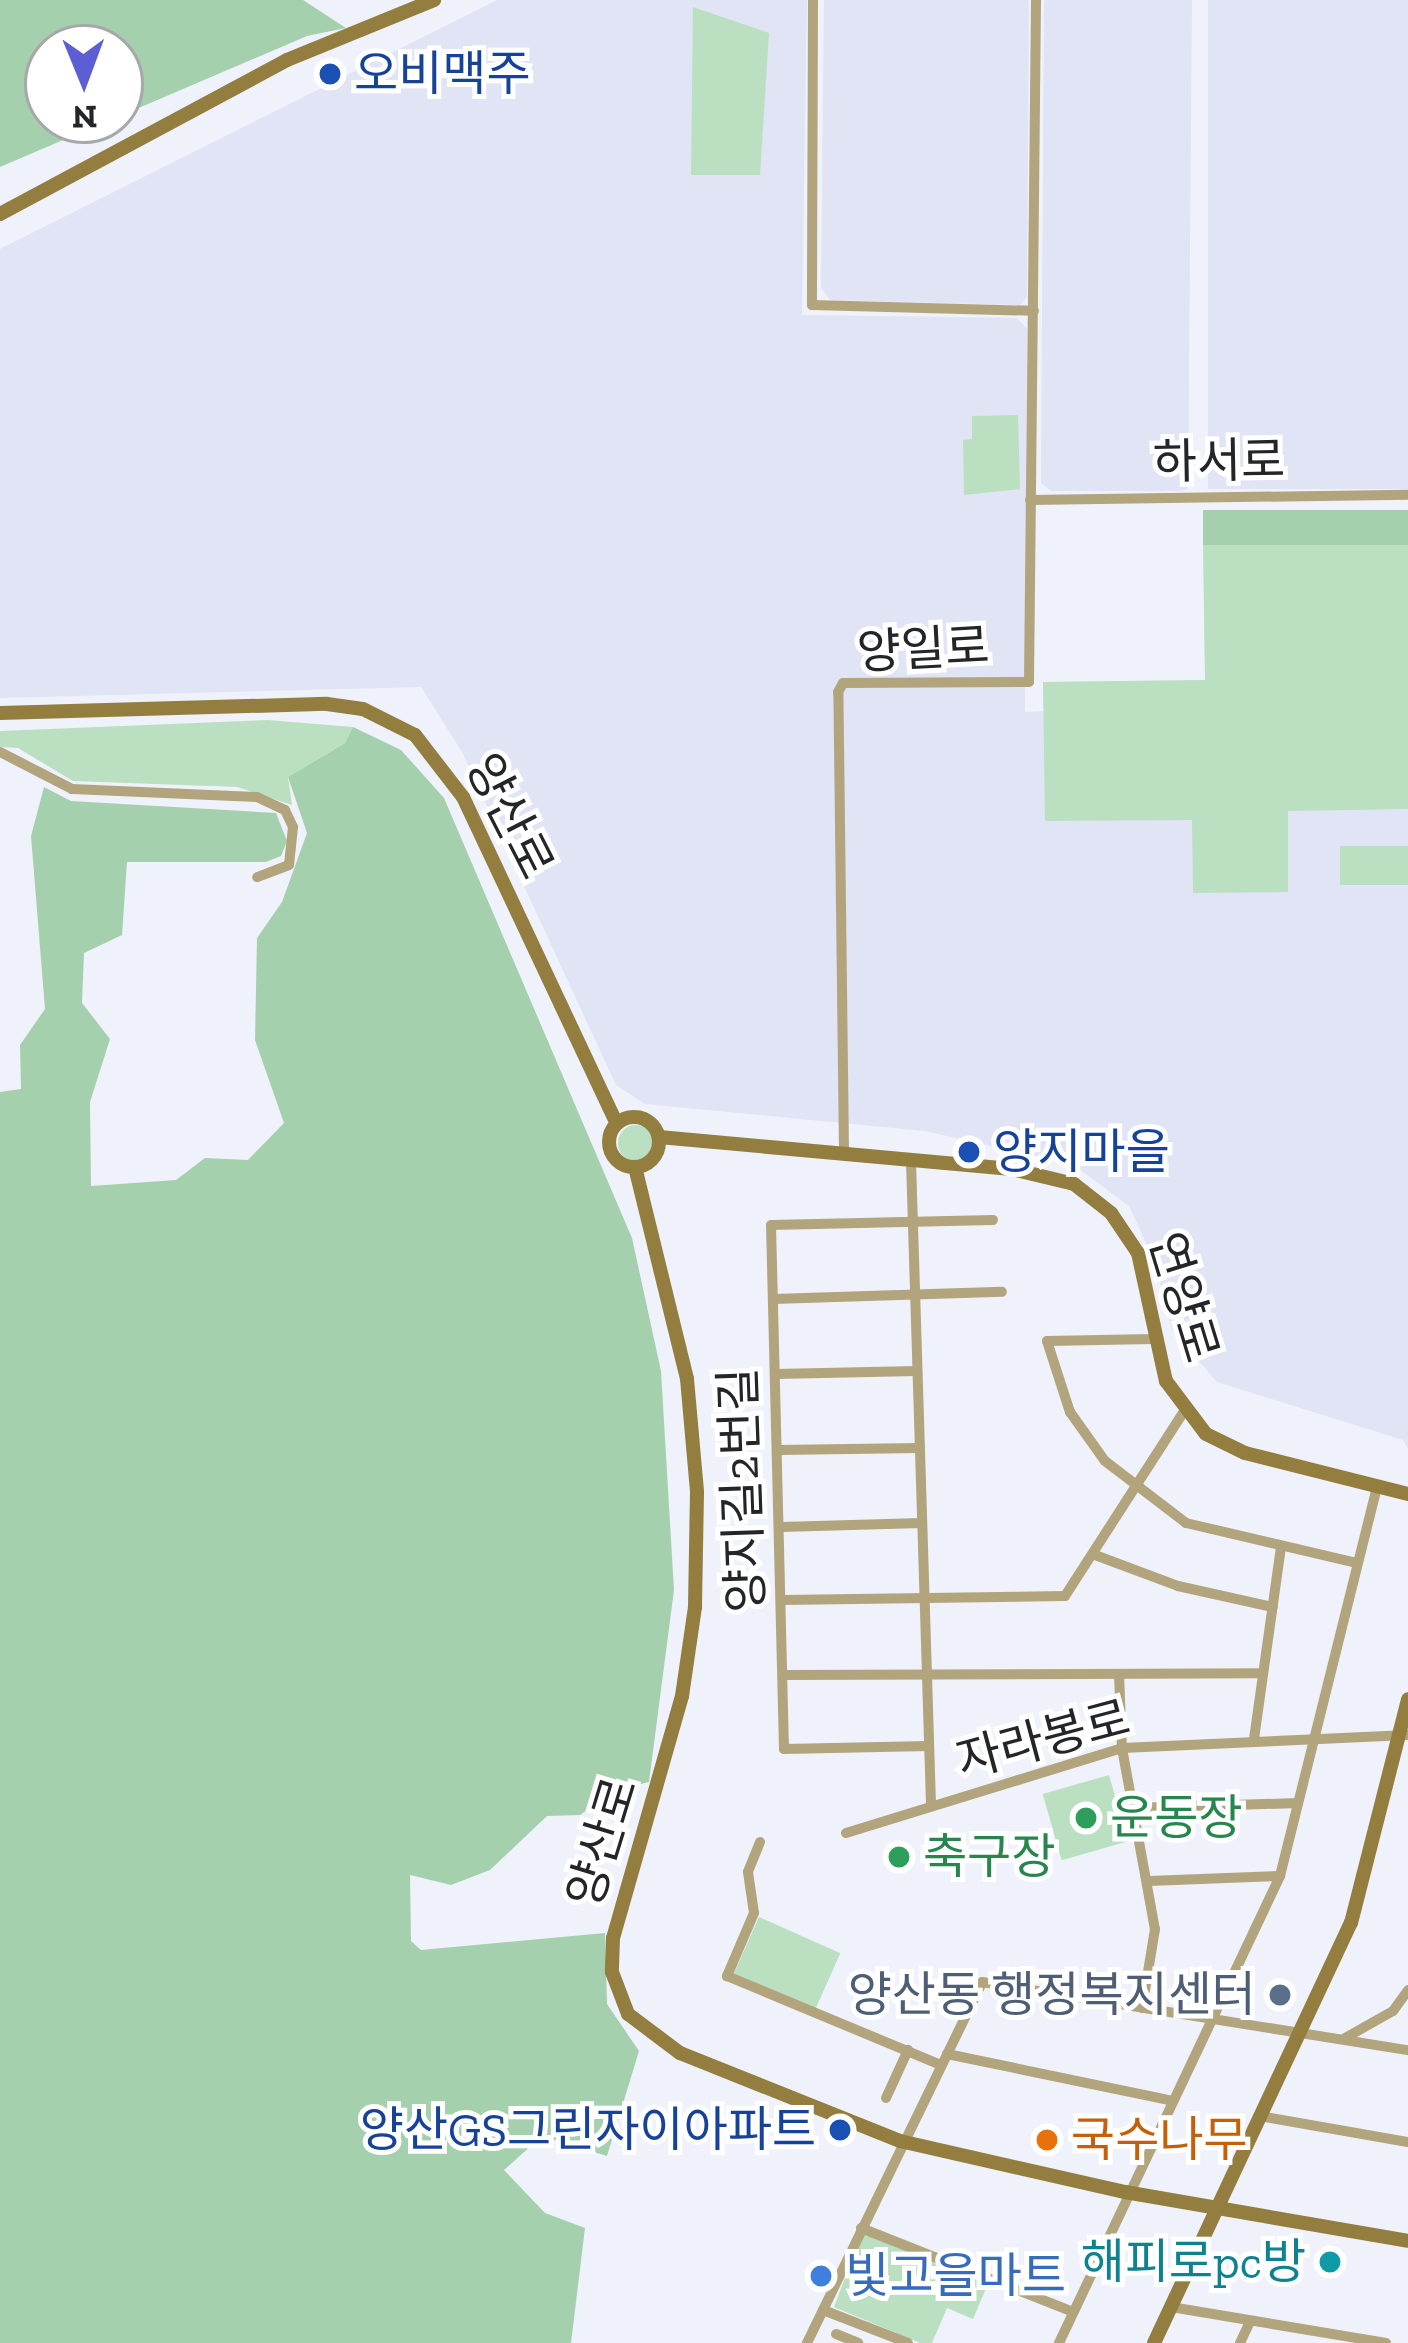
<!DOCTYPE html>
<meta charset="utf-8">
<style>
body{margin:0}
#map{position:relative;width:1408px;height:2343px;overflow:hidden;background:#eff2fb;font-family:"Zilla Slab","Noto Sans KR",serif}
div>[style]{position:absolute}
.built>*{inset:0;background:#e0e4f4;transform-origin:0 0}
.green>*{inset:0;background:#bae0c1;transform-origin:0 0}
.round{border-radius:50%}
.forest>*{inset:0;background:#a5d0ad;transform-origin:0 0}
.street>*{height:10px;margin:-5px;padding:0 5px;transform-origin:5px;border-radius:5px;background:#b2a47c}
.secondary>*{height:14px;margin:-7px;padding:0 7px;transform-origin:7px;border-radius:7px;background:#937e3f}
.secondary>.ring{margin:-7px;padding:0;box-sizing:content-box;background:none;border:14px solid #937e3f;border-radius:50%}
.dots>*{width:33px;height:33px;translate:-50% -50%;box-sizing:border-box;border:6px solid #fff;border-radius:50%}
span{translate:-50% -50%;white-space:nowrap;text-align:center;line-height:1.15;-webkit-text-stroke:10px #fff;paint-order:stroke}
.transit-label{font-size:48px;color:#164399}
.left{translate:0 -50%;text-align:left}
.right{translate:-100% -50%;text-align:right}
.street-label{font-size:48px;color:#242528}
.leisure-label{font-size:48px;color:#27864d}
.service-label{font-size:48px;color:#4e5e75}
.food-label{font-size:48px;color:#c56008}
.culture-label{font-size:48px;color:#0d838f}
.shop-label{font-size:48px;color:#366cbe}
.north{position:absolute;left:24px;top:24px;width:120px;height:120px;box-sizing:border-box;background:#fff;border:3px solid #a7a8a9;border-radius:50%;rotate:179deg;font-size:33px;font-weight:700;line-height:48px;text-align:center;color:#242528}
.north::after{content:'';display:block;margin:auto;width:42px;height:54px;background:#5d5dd5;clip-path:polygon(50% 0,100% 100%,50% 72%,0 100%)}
</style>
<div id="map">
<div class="built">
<i style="clip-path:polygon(497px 0,807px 0,802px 315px,1017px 318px,1027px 329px,1025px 712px,1044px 711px,1043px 682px,1205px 680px,1203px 510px,1408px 510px,1408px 1449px,1403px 1440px,1217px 1382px,1172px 1330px,1154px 1260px,1129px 1206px,1074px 1165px,925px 1131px,645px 1104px,616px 1085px,462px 752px,421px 687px,0 698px,0 249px)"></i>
<i style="clip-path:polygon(824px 0,1029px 0,1027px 297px,1020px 305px,830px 300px,821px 288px)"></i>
<i style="clip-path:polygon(1044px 0,1192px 0,1188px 489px,1181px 491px,1051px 491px,1041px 483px)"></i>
<i style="left:1208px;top:0;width:200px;height:489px"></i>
</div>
<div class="green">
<i style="clip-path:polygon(693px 7px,769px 33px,760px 175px,691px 175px)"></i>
<i style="clip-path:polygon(1018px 415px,1020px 489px,964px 495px,963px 440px,972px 439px,972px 416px)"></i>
<i style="clip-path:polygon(1408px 544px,1408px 809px,1288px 811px,1288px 892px,1193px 893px,1192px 820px,1045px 821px,1043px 682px,1205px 680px,1203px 545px)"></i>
<i style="clip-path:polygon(268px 720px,353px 727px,345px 743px,288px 777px,292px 805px,237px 787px,73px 781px,18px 748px,0 747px,0 731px)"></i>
<i style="left:1340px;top:846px;width:68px;height:39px"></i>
<i class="round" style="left:618px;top:1125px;width:36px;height:36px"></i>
<i style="left:1109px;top:1775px;width:69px;height:69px;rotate:74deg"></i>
<i style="left:759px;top:1917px;width:89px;height:63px;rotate:24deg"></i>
<i style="clip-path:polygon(862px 2233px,988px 2284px,973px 2319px,947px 2308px,932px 2343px,920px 2343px,834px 2307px)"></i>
</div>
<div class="forest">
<i style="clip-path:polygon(0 0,303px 0,346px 28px,307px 36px,120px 116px,120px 48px,48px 48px,48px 120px,110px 120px,0 167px)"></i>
<i style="left:1203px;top:510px;width:205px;height:35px"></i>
<i style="clip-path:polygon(353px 727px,401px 750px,444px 798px,632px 1238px,661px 1371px,674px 1590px,649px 1782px,616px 1790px,580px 1815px,547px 1816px,490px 1870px,451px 1885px,410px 1875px,411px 1941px,421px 1950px,605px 1933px,607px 2004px,639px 2051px,607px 2156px,542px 2136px,504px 2170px,545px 2213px,585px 2228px,571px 2343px,0 2343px,0 1092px,21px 1089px,20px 1045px,45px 1009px,31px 836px,44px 787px,71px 801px,276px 813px,287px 841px,281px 856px,266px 862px,127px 862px,122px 935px,84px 953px,82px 1003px,110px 1039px,90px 1102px,91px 1186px,176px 1180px,205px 1158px,248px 1160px,284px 1123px,255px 1040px,257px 938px,282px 902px,307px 833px,288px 777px,345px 743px)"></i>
</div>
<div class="street">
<i style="left:813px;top:0;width:305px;rotate:90.2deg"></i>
<i style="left:812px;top:305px;width:222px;rotate:1.5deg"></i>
<i style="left:1030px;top:500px;width:378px;rotate:-0.8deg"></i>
<i style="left:0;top:752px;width:81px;rotate:27.2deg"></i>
<i style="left:72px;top:789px;width:185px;rotate:2.5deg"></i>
<i style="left:257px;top:797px;width:31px;rotate:25deg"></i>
<i style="left:285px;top:810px;width:19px;rotate:65deg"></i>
<i style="left:293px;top:827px;width:38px;rotate:96deg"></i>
<i style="left:289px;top:865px;width:34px;rotate:159deg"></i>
<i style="left:844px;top:1152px;width:460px;rotate:-90.7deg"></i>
<i style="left:838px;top:692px;width:10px;rotate:-61deg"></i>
<i style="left:843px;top:683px;width:186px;rotate:-0.3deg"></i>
<i style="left:1029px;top:682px;width:682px;rotate:-89.41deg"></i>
<i style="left:911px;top:1161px;width:645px;rotate:88.22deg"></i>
<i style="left:773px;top:1299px;width:229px;rotate:-1.8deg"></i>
<i style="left:1154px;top:1339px;width:107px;rotate:178.9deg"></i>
<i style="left:1047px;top:1341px;width:75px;rotate:72.1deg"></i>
<i style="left:1070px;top:1412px;width:60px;rotate:54.5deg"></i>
<i style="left:1105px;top:1461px;width:102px;rotate:37.4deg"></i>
<i style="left:1186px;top:1523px;width:176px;rotate:13.2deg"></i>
<i style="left:775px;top:1374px;width:142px;rotate:-1.2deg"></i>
<i style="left:778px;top:1450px;width:142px;rotate:-0.8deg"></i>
<i style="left:781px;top:1527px;width:141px;rotate:-1.6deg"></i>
<i style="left:1095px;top:1555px;width:89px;rotate:20.5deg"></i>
<i style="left:1178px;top:1586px;width:97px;rotate:12.5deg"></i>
<i style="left:782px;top:1600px;width:283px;rotate:-0.8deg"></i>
<i style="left:1065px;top:1596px;width:220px;rotate:-57.2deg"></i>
<i style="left:1119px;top:1674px;width:74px;rotate:87.7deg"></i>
<i style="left:1122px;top:1748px;width:184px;rotate:79.7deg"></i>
<i style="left:1155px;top:1929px;width:80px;rotate:99.3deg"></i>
<i style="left:783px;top:1675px;width:480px;rotate:-0.2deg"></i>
<i style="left:1254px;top:1739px;width:194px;rotate:-82deg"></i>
<i style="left:929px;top:1746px;width:145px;rotate:178.8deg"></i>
<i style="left:784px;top:1749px;width:524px;rotate:-91.42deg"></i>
<i style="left:771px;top:1225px;width:222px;rotate:-1.3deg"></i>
<i style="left:1132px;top:1808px;width:166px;rotate:-1.7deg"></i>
<i style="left:846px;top:1833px;width:289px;rotate:-17.1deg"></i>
<i style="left:1122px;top:1748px;width:286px;rotate:-2.6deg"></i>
<i style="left:760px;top:1842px;width:32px;rotate:112deg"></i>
<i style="left:748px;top:1872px;width:41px;rotate:81.7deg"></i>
<i style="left:754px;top:1913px;width:69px;rotate:113.2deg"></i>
<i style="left:727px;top:1976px;width:232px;rotate:22.6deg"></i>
<i style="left:1149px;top:1881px;width:131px;rotate:-2.2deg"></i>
<i style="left:1345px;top:2038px;width:55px;rotate:-29.4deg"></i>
<i style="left:1393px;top:2011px;width:26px;rotate:-54deg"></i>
<i style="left:947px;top:2054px;width:227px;rotate:11.7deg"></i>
<i style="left:886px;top:2098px;width:53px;rotate:-65.4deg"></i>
<i style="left:1259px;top:2116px;width:151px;rotate:9.9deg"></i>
<i style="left:861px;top:2228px;width:226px;rotate:21.6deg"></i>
<i style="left:1171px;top:2307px;width:218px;rotate:9.5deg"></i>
<i style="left:823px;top:2310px;width:91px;rotate:21.2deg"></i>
<i style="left:836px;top:2334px;width:24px;rotate:22deg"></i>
<i style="left:807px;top:2343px;width:401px;rotate:-64.1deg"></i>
<i style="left:982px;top:1982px;width:431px;rotate:9.1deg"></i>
<i style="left:1059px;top:2343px;width:517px;rotate:-64.67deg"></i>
<i style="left:1280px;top:1876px;width:402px;rotate:-76deg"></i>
<i style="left:1240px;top:2343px;width:23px;rotate:-65deg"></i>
</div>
<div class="secondary">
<i style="left:0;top:214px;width:326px;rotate:-28.2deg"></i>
<i style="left:287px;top:60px;width:159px;rotate:-22.2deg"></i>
<i style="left:0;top:713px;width:327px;rotate:-1.6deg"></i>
<i style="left:327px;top:704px;width:36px;rotate:8deg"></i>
<i style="left:363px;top:709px;width:58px;rotate:26.6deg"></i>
<i style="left:415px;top:735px;width:78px;rotate:52.3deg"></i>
<i style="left:463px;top:797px;width:361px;rotate:64.8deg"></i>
<i class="ring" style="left:609px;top:1117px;width:36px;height:36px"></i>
<i style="left:659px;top:1137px;width:354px;rotate:5.2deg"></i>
<i style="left:1012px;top:1169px;width:64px;rotate:13.6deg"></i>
<i style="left:1074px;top:1184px;width:47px;rotate:38.1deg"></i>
<i style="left:1111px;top:1213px;width:48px;rotate:56deg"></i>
<i style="left:1138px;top:1253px;width:131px;rotate:77.7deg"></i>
<i style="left:1166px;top:1381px;width:66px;rotate:53deg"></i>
<i style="left:1206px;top:1434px;width:43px;rotate:26deg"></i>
<i style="left:1245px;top:1453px;width:168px;rotate:14.1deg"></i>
<i style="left:635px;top:1167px;width:218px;rotate:76.2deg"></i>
<i style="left:687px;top:1379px;width:113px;rotate:84.9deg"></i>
<i style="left:697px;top:1492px;width:115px;rotate:91deg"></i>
<i style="left:695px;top:1607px;width:90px;rotate:98.3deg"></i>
<i style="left:682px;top:1696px;width:252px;rotate:105.9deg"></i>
<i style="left:613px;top:1938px;width:34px;rotate:92deg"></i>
<i style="left:612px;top:1972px;width:45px;rotate:69.1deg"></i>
<i style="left:628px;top:2014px;width:65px;rotate:36.9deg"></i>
<i style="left:680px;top:2053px;width:237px;rotate:21.8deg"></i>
<i style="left:900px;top:2141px;width:231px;rotate:12.8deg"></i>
<i style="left:1125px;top:2192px;width:287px;rotate:9.8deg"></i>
<i style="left:1154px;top:2343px;width:464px;rotate:-64.9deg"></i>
<i style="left:1351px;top:1923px;width:231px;rotate:-75.7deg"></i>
</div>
<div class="dots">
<i style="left:330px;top:74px;background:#1a4fb4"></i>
<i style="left:969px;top:1152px;background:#1a4fb4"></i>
<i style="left:1086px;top:1818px;background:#2e9e5b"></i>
<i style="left:899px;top:1857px;background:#2e9e5b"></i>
<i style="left:1280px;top:1995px;background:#5c6f8a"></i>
<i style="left:840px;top:2130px;background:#1a4fb4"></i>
<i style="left:1047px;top:2140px;background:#e8710a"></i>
<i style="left:1330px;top:2262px;background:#0f9aa8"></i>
<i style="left:821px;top:2276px;background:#3f7fe0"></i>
</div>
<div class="transit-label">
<span class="left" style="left:354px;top:74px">오비맥주</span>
<span class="left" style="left:993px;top:1152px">양지마을</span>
<span class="right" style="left:816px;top:2130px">양산GS그린자이아파트</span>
</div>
<div class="street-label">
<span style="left:1219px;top:461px;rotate:-1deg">하서로</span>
<span style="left:923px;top:649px;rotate:-3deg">양일로</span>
<span style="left:510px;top:816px;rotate:63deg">양산로</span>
<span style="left:1184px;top:1297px;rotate:73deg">연양로</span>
<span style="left:742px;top:1490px;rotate:-92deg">양지길2번길</span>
<span style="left:1043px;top:1739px;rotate:-15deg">자라봉로</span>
<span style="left:602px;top:1842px;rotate:-73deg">양산로</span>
</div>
<div class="leisure-label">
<span class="left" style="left:1110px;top:1818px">운동장</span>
<span class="left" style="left:923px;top:1857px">축구장</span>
</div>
<div class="service-label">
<span class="right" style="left:1256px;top:1995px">양산동 행정복지센터</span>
</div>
<div class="food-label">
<span class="left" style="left:1071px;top:2140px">국수나무</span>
</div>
<div class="culture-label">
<span class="right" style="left:1306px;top:2262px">해피로pc방</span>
</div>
<div class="shop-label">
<span class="left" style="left:845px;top:2276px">빛고을마트</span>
</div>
<div class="north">N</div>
</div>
